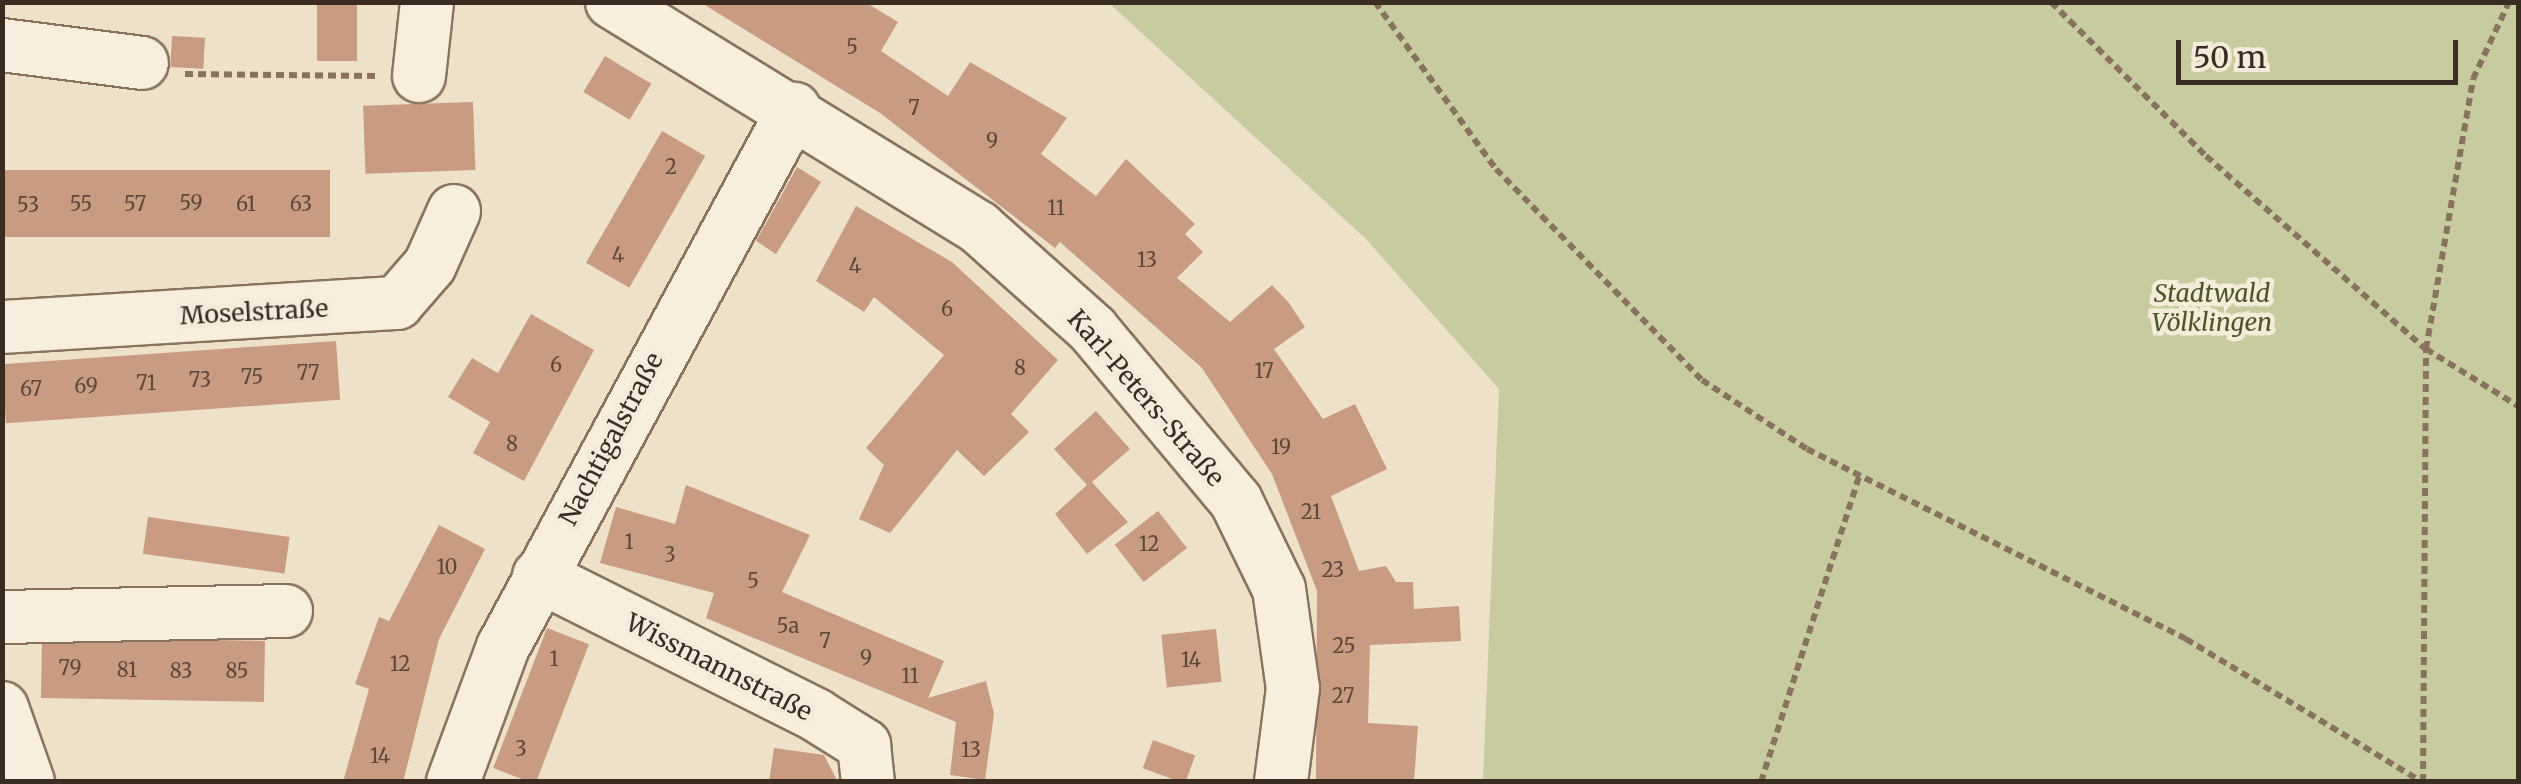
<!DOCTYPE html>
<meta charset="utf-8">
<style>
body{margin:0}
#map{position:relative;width:2521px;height:784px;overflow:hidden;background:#ede1ca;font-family:Merriweather,serif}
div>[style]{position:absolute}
.green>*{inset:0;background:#c8cb9e}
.building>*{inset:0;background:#c99c82;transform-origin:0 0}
.path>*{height:6px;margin-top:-3px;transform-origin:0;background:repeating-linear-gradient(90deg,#89735f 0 8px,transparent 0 13px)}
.roads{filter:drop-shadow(2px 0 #89735f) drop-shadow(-2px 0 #89735f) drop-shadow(0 2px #89735f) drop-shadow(0 -2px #89735f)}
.minor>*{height:52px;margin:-26px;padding:0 26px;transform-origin:26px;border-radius:26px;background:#f8eedd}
span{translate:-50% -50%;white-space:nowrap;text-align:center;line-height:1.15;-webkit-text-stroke:9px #f5ebda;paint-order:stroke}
.number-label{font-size:20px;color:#5e483a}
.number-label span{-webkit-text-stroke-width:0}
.park-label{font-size:25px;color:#4d5629;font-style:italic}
.street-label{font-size:25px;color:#3a2c22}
.frame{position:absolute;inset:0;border:5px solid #3a2c22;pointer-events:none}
.scale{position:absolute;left:2176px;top:40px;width:282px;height:45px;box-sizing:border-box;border:5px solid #3a2c22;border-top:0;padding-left:12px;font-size:30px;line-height:35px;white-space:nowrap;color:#3a2c22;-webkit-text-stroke:8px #f5ebda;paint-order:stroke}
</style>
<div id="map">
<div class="green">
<i style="clip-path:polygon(1109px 3px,2518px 3px,2518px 781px,1483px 781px,1499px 389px,1366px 239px)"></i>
</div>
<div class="building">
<i style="left:317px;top:2px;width:40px;height:59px"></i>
<i style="clip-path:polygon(700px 2px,865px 2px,898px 22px,881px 51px,948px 96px,970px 62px,1067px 118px,1041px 154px,1096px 196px,1126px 159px,1195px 224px,1185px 234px,1203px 252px,1177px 278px,1230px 322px,1272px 285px,1289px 303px,1305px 327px,1274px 349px,1323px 419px,1355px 404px,1387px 469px,1331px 496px,1359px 571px,1386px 566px,1396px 582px,1413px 582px,1414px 609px,1459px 606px,1461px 641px,1370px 645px,1368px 723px,1418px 726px,1414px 782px,1316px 782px,1317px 591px,1272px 474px,1202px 368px,1060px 242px,1055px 248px,880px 113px)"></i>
<i style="left:172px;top:36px;width:33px;height:31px;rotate:3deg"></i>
<i style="left:605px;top:56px;width:54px;height:42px;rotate:31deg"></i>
<i style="left:473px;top:102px;width:68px;height:110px;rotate:88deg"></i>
<i style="left:662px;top:131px;width:50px;height:152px;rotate:30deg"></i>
<i style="clip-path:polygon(797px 167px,821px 182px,776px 254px,756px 241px)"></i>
<i style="left:2px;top:170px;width:328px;height:67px"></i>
<i style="clip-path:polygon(856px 206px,952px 262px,1058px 360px,1011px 414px,1029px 432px,984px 476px,957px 450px,890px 533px,859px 519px,884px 465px,866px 448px,944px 355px,874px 297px,864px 312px,816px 281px)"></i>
<i style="clip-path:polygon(531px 314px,594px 350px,524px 481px,473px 453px,490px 422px,448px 397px,472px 358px,498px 373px)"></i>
<i style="left:336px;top:341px;width:59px;height:335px;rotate:86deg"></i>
<i style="clip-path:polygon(1096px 411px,1130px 449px,1092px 482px,1128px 522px,1087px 554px,1055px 514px,1087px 485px,1054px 449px)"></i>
<i style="clip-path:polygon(686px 485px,810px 535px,782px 592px,944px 661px,928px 698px,986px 681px,994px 714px,985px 780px,950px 775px,956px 722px,706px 618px,714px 593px,600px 563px,616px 507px,675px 524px)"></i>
<i style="left:1158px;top:511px;width:47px;height:55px;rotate:52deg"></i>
<i style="left:148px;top:517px;width:143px;height:37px;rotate:8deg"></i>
<i style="clip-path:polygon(439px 525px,485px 549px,439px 639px,403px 782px,343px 782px,369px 689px,355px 684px,379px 617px,389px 621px)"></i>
<i style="left:547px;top:628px;width:45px;height:150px;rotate:21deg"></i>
<i style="left:1216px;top:629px;width:53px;height:55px;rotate:84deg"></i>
<i style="left:265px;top:641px;width:61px;height:223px;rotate:91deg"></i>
<i style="left:1153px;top:740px;width:45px;height:30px;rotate:20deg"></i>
<i style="clip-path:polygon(774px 748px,824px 755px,838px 782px,769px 782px)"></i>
</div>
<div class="path">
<i style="left:1375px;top:2px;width:206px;rotate:54.1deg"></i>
<i style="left:1496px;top:169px;width:295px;rotate:45.7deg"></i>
<i style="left:1702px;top:380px;width:126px;rotate:33.3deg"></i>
<i style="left:1807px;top:449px;width:424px;rotate:26.6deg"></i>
<i style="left:2186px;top:639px;width:276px;rotate:31.2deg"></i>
<i style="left:2051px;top:2px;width:218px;rotate:44.8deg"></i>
<i style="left:2206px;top:156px;width:293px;rotate:41.3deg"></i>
<i style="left:2426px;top:349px;width:108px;rotate:31.8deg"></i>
<i style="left:185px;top:74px;width:193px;rotate:0.6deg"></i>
<i style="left:1761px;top:782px;width:324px;rotate:-72.2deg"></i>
<i style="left:2423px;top:782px;width:433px;rotate:-89.6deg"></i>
<i style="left:2426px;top:349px;width:274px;rotate:-80.1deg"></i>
<i style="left:2473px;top:79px;width:85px;rotate:-64.9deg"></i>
</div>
<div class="roads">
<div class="minor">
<i style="left:612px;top:2px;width:430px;rotate:31.6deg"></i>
<i style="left:978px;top:227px;width:154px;rotate:41.8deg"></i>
<i style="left:1093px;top:330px;width:223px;rotate:50.1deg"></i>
<i style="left:1236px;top:501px;width:98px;rotate:64deg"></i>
<i style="left:1279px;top:589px;width:100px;rotate:82deg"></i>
<i style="left:1293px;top:688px;width:95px;rotate:97.3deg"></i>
<i style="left:2px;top:45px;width:141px;rotate:7.3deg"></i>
<i style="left:419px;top:76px;width:74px;rotate:-83.8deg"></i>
<i style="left:2px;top:327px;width:396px;rotate:-3.5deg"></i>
<i style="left:397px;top:303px;width:50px;rotate:-49deg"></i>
<i style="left:430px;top:265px;width:59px;rotate:-66deg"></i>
<i style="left:539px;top:576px;width:310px;rotate:26.6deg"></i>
<i style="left:816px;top:715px;width:57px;rotate:32deg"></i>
<i style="left:864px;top:745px;width:37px;rotate:84deg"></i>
<i style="left:2px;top:617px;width:284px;rotate:-1.2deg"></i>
<i style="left:2px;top:708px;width:78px;rotate:70.6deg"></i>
<i style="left:453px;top:782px;width:144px;rotate:-69.7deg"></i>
<i style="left:503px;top:647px;width:612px;rotate:-61.59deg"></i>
</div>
</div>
<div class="number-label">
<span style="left:852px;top:46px">5</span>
<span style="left:914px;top:107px">7</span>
<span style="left:992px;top:140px">9</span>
<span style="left:671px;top:166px">2</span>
<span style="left:191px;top:202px">59</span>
<span style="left:81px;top:203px">55</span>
<span style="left:135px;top:203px">57</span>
<span style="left:246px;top:203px">61</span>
<span style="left:301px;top:203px">63</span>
<span style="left:28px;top:204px">53</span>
<span style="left:1056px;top:207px">11</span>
<span style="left:618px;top:254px">4</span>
<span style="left:1147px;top:259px">13</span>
<span style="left:855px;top:265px">4</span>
<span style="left:947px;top:308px">6</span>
<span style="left:556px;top:364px">6</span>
<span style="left:1020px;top:367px">8</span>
<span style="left:1264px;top:370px">17</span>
<span style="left:308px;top:372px">77</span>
<span style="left:252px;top:376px">75</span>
<span style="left:200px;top:379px">73</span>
<span style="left:146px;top:382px">71</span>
<span style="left:86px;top:385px">69</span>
<span style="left:31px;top:388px">67</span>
<span style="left:512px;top:443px">8</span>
<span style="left:1281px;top:446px">19</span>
<span style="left:1311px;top:511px">21</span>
<span style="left:629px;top:541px">1</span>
<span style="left:1149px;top:543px">12</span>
<span style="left:670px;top:554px">3</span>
<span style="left:447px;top:566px">10</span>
<span style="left:1333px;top:569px">23</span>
<span style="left:753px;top:580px">5</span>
<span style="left:788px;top:625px">5a</span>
<span style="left:825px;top:640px">7</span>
<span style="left:1344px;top:645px">25</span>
<span style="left:866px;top:657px">9</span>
<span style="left:554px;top:658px">1</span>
<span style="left:1191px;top:659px">14</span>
<span style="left:400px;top:663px">12</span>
<span style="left:70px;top:667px">79</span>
<span style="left:127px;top:669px">81</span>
<span style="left:181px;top:670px">83</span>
<span style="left:237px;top:670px">85</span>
<span style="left:910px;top:675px">11</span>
<span style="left:1343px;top:695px">27</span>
<span style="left:521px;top:748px">3</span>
<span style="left:971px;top:749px">13</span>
<span style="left:380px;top:755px">14</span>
</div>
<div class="park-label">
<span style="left:2212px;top:308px">Stadtwald<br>Völklingen</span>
</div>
<div class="street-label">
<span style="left:254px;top:312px;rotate:-3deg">Moselstraße</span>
<span style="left:1146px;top:398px;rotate:49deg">Karl-Peters-Straße</span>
<span style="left:611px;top:439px;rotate:-62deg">Nachtigalstraße</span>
<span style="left:719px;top:667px;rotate:27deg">Wissmannstraße</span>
</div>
<div class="frame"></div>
<div class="scale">50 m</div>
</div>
